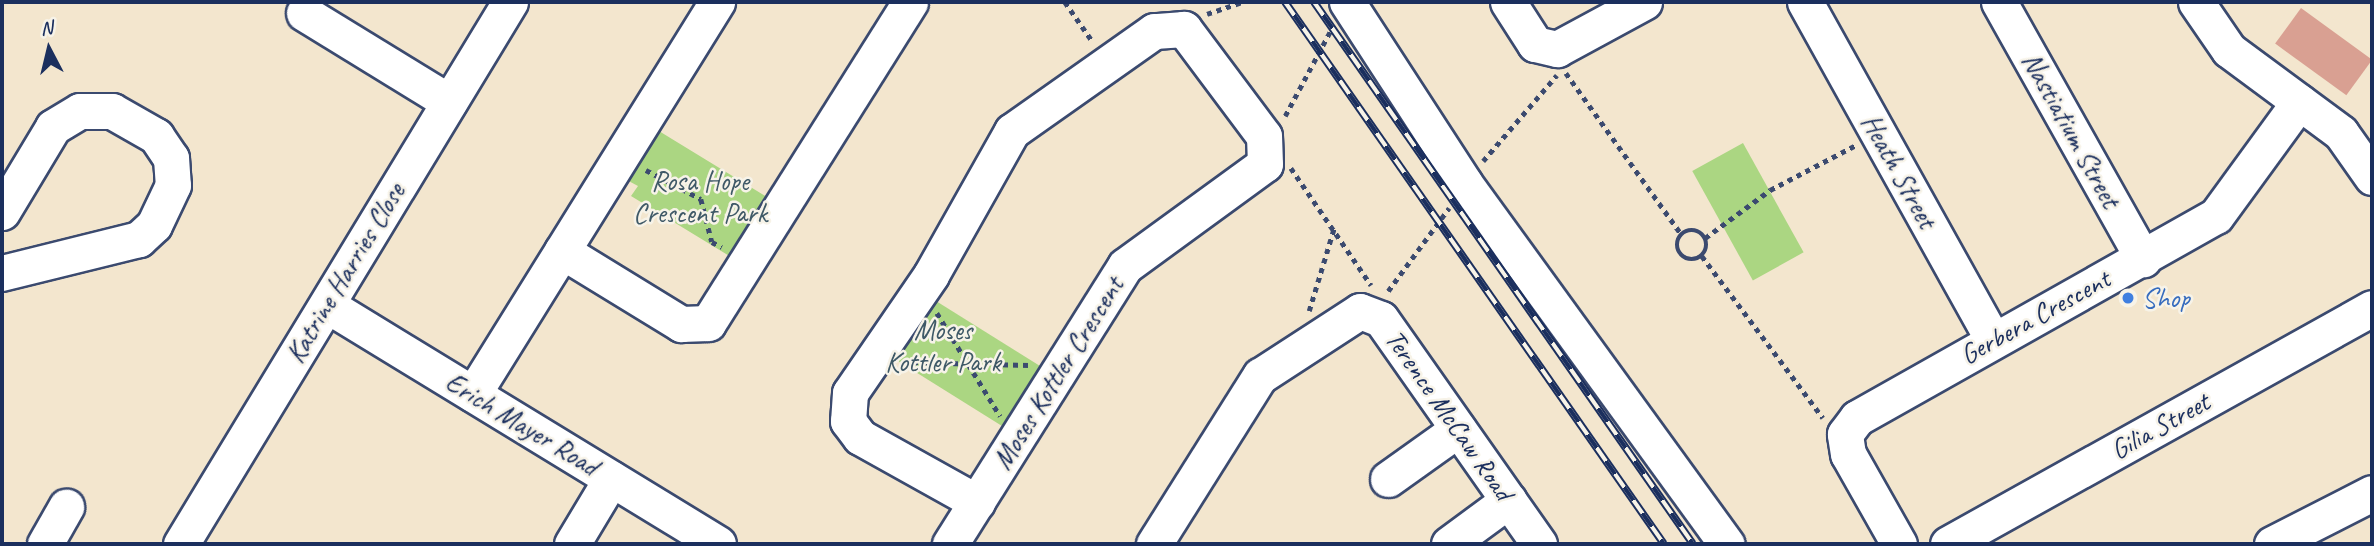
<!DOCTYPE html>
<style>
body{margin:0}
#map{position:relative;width:2374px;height:546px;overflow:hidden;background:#f3e6ce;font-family:Caveat,sans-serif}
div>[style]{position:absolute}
.green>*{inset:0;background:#abd682;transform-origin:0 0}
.building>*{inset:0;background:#d9a092;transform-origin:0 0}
.path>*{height:4.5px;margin-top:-2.25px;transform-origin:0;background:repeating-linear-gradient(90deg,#3b4a6f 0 5px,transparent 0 10px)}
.path>.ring{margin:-2.25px;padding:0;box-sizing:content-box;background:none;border:4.5px solid #3b4a6f;border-radius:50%}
.roads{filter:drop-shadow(2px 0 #3b4a6f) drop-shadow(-2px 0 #3b4a6f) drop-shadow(0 2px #3b4a6f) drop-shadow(0 -2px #3b4a6f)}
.minor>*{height:35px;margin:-17.5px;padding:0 17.5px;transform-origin:17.5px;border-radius:17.5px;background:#fff}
.rail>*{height:8px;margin-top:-4px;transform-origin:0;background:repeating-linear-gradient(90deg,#f7f3e8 0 16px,#1b2f5e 0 32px);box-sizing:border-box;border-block:2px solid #1b2f5e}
.dots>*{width:19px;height:19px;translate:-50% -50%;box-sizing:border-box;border:4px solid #f7f3e8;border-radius:50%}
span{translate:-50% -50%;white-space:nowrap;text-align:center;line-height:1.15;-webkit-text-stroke:5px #f7f3e8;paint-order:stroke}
.street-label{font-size:28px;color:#1b2f5e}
.park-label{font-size:28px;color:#3f5967}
.shop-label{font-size:28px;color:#366cbe}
.left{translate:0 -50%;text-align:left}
.frame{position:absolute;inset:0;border:4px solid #1b2f5e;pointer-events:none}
.north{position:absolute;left:14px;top:14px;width:70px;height:70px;-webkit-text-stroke:5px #f7f3e8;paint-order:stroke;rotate:353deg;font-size:19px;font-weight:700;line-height:28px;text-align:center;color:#1b2f5e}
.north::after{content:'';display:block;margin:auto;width:24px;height:32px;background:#1b2f5e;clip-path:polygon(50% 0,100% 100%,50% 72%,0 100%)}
</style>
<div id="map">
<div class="green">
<i style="clip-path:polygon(654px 128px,767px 197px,731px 257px,631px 196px,638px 186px,623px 178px)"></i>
<i style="left:1743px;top:143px;width:125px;height:58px;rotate:61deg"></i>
<i style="left:928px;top:296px;width:134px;height:71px;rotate:32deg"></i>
</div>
<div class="building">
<i style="left:2301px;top:8px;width:88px;height:44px;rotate:36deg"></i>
</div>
<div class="path">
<i style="left:1065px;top:2px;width:49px;rotate:55deg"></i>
<i style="left:1207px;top:14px;width:36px;rotate:-19deg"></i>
<i style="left:1566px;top:73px;width:199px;rotate:54.4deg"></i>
<i style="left:1285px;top:116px;width:100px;rotate:-61.9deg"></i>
<i style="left:1483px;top:161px;width:113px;rotate:-49.3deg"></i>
<i style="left:1291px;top:168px;width:142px;rotate:55.6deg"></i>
<i style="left:646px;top:170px;width:62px;rotate:27.8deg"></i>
<i style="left:701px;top:199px;width:44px;rotate:75.7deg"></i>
<i style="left:712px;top:242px;width:11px;rotate:27deg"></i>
<i class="ring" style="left:1677px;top:230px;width:25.5px;height:25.5px"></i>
<i style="left:1705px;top:238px;width:81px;rotate:-36.4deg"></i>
<i style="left:1770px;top:190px;width:97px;rotate:-27.6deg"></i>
<i style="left:1702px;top:256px;width:202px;rotate:53.2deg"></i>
<i style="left:1388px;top:291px;width:103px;rotate:-53.7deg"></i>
<i style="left:1309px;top:311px;width:87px;rotate:-73.2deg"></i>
<i style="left:937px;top:313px;width:121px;rotate:58.5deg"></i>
<i style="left:903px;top:362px;width:127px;rotate:1.4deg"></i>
</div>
<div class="roads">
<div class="minor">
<i style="left:1347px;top:2px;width:217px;rotate:57deg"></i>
<i style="left:1465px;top:184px;width:445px;rotate:54deg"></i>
<i style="left:1508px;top:2px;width:50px;rotate:57.3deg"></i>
<i style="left:1535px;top:44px;width:23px;rotate:13deg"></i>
<i style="left:1557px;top:49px;width:99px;rotate:-28.4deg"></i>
<i style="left:1805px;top:2px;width:387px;rotate:60.9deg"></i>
<i style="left:1999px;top:2px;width:295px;rotate:60.7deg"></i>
<i style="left:2196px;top:2px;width:58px;rotate:55.5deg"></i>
<i style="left:2229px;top:50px;width:139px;rotate:36.5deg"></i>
<i style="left:2341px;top:133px;width:54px;rotate:54.8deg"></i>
<i style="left:304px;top:13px;width:170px;rotate:31.5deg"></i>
<i style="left:2px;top:212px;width:99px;rotate:-59deg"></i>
<i style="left:53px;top:127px;width:31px;rotate:-31deg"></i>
<i style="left:80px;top:111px;width:32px"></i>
<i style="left:112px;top:111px;width:51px;rotate:29.6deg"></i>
<i style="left:156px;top:136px;width:27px;rotate:56deg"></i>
<i style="left:171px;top:158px;width:27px;rotate:86deg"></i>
<i style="left:173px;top:185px;width:44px;rotate:115.4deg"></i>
<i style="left:154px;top:225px;width:21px;rotate:137deg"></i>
<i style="left:139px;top:239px;width:141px;rotate:166.1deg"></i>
<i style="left:562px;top:251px;width:140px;rotate:31.5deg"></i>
<i style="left:681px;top:324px;width:27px;rotate:-2deg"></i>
<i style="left:708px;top:323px;width:379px;rotate:-57.8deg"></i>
<i style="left:327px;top:305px;width:458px;rotate:31.4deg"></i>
<i style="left:473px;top:394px;width:462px;rotate:-58.1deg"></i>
<i style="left:1388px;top:479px;width:86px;rotate:-35.5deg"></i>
<i style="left:45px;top:544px;width:43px;rotate:-60.4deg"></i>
<i style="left:181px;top:544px;width:634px;rotate:-58.74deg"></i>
<i style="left:572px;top:544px;width:76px;rotate:-59deg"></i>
<i style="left:950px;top:544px;width:328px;rotate:-57.8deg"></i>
<i style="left:1125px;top:266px;width:173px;rotate:-36.1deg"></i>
<i style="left:1265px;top:164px;width:28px;rotate:-92deg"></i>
<i style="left:1264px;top:136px;width:134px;rotate:-126.8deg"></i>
<i style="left:1184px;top:29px;width:30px;rotate:176deg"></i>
<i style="left:1154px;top:31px;width:174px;rotate:144.8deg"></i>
<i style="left:1012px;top:131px;width:165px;rotate:119.4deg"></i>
<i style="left:931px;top:275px;width:143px;rotate:124.5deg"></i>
<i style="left:850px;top:393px;width:28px;rotate:94deg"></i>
<i style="left:848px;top:421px;width:20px;rotate:53deg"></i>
<i style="left:860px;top:437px;width:134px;rotate:29.1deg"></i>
<i style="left:1154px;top:544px;width:199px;rotate:-57.8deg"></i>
<i style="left:1260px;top:376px;width:119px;rotate:-33deg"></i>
<i style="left:1360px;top:311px;width:22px;rotate:21deg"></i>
<i style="left:1381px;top:319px;width:275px;rotate:54.9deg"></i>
<i style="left:1449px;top:544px;width:74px;rotate:-36.3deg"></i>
<i style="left:1899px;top:544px;width:103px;rotate:-119.5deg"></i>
<i style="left:1848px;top:454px;width:20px;rotate:-99deg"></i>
<i style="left:1845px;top:434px;width:20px;rotate:-53deg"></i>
<i style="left:1857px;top:418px;width:412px;rotate:-29.4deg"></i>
<i style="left:2216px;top:216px;width:141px;rotate:-53.9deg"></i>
<i style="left:1948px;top:544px;width:485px;rotate:-29.1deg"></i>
<i style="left:2272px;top:544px;width:112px;rotate:-27deg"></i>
</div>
</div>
<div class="rail">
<i style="left:1285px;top:2px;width:661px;rotate:55.04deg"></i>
<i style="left:1314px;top:2px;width:661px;rotate:55.04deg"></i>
</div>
<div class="dots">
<i style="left:2128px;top:298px;background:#3f7fe0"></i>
</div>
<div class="street-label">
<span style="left:2071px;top:130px;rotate:61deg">Nastiatium Street</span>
<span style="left:1899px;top:171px;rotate:61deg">Heath Street</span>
<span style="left:345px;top:273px;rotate:-59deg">Katrine Harries Close</span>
<span style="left:2035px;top:317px;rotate:-29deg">Gerbera Crescent</span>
<span style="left:1058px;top:373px;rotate:-58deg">Moses Kottler Crescent</span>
<span style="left:1449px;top:415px;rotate:55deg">Terence McCaw Road</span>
<span style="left:522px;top:424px;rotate:31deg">Erich Mayer Road</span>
<span style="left:2160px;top:426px;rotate:-29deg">Gilia Street</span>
</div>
<div class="park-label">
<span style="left:700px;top:197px">Rosa Hope<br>Crescent Park</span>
<span style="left:943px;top:346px">Moses<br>Kottler Park</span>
</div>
<div class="shop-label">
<span class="left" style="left:2142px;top:298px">Shop</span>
</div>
<div class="frame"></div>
<div class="north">N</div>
</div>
